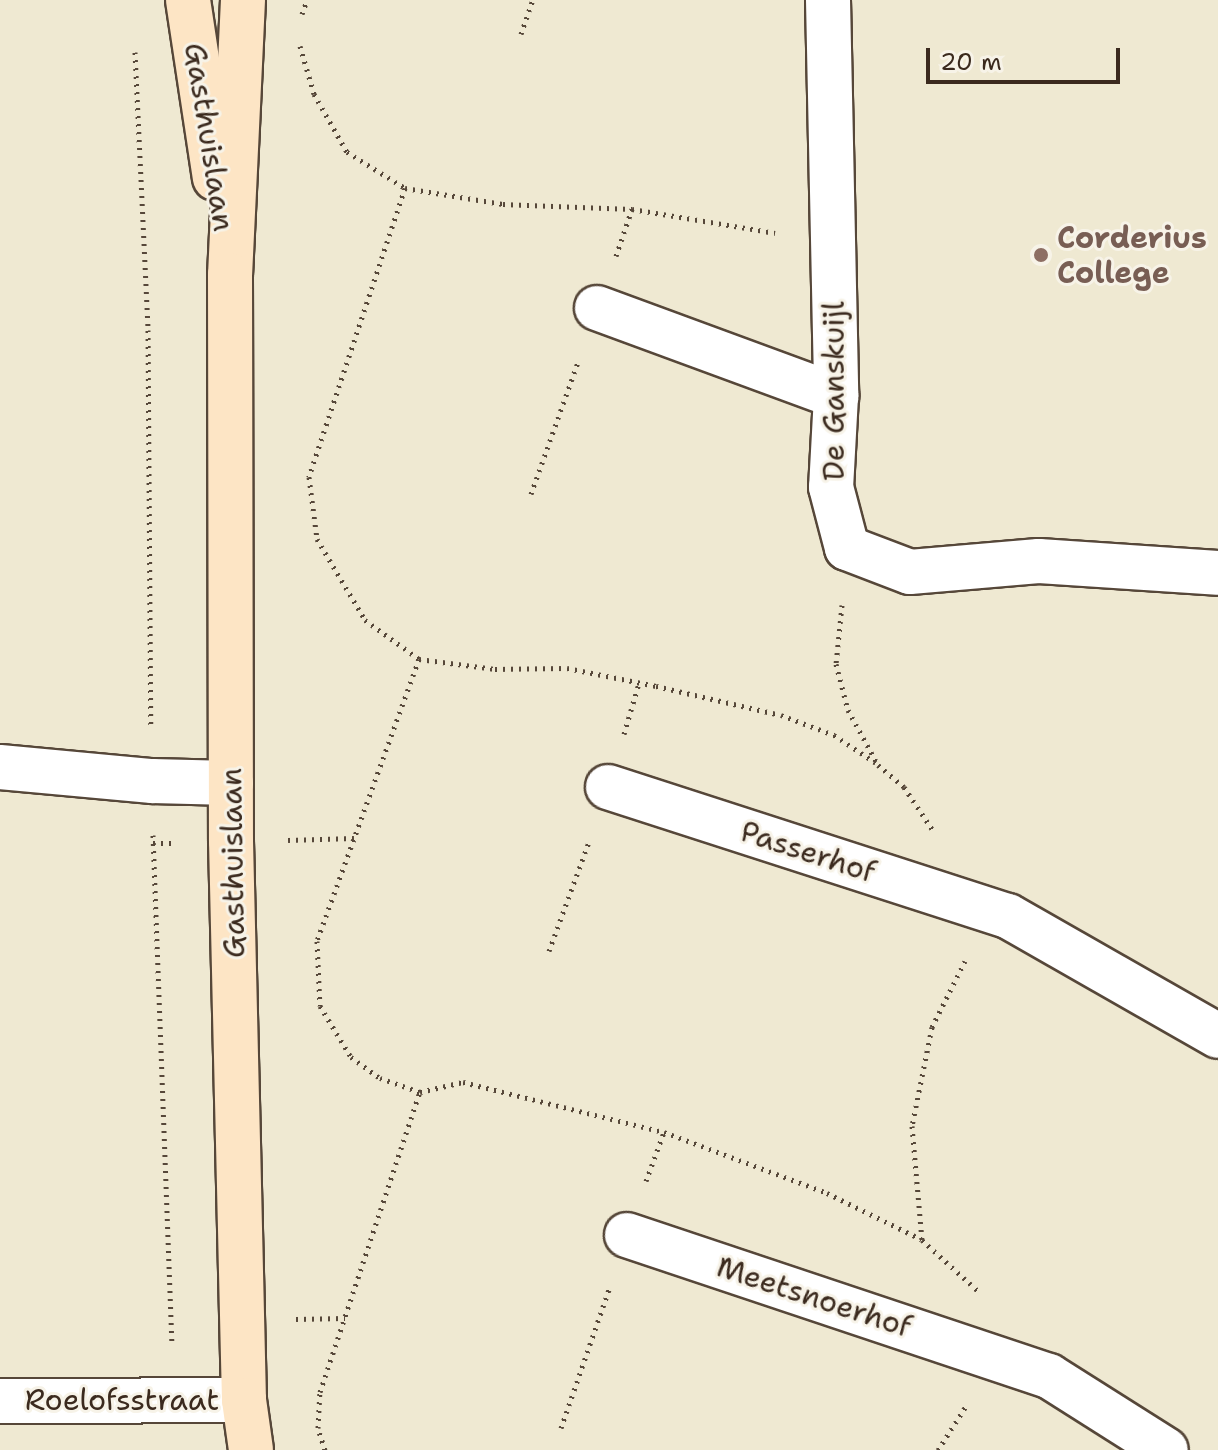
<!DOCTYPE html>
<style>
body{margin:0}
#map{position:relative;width:1218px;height:1450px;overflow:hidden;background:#efe9d2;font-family:"Shantell Sans",sans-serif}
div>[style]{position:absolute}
.path>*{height:5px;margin-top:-2.5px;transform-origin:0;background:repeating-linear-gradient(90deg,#564739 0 2px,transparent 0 8px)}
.roads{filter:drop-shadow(2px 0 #564739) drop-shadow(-2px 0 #564739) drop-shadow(0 2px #564739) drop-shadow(0 -2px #564739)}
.street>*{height:44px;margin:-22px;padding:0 22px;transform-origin:22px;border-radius:22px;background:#fff}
.secondary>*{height:44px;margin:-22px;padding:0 22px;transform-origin:22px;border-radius:22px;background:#fde5c5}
.dots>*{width:22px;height:22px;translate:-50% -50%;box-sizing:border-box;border:4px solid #f7f3e8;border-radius:50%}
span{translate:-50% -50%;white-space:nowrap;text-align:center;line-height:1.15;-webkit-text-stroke:6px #f7f3e8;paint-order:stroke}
.street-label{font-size:30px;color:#3b2a1e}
.education-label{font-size:30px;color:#785e54;font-weight:700}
.left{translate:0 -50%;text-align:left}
.scale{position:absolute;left:926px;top:48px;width:194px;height:36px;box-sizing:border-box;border:4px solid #3b2a1e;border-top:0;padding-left:10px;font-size:24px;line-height:28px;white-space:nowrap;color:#3b2a1e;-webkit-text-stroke:6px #f7f3e8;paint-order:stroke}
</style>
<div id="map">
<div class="path">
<i style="left:302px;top:14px;width:15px;rotate:-70deg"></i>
<i style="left:521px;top:34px;width:36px;rotate:-71deg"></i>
<i style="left:300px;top:46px;width:50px;rotate:73.7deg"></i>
<i style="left:314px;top:94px;width:67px;rotate:60.4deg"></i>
<i style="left:347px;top:152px;width:68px;rotate:31.8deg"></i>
<i style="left:405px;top:188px;width:99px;rotate:9.3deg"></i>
<i style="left:503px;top:204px;width:129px;rotate:2.2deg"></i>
<i style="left:632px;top:209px;width:145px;rotate:9.5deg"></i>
<i style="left:135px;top:52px;width:278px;rotate:87.3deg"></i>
<i style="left:148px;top:330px;width:396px;rotate:89.6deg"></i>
<i style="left:405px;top:188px;width:305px;rotate:108.4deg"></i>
<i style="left:309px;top:477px;width:63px;rotate:82.6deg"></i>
<i style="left:317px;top:539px;width:94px;rotate:59.3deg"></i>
<i style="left:365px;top:620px;width:67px;rotate:35.8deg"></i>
<i style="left:419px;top:659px;width:77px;rotate:7.5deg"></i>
<i style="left:495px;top:669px;width:72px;rotate:-0.8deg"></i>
<i style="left:567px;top:668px;width:91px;rotate:11.4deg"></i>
<i style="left:656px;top:686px;width:128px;rotate:13.1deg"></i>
<i style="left:781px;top:715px;width:57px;rotate:20.7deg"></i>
<i style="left:834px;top:735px;width:50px;rotate:33.7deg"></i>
<i style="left:616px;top:256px;width:50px;rotate:-71.2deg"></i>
<i style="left:531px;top:494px;width:143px;rotate:-70.4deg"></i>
<i style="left:842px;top:605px;width:59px;rotate:95.8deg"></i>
<i style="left:836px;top:664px;width:48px;rotate:75.4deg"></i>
<i style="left:848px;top:710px;width:63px;rotate:61.4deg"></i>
<i style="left:878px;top:765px;width:34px;rotate:40deg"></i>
<i style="left:904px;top:787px;width:54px;rotate:56.3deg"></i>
<i style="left:419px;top:659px;width:300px;rotate:109.9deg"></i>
<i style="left:317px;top:941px;width:65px;rotate:87.4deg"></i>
<i style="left:320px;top:1006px;width:60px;rotate:58.7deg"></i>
<i style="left:351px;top:1057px;width:36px;rotate:36deg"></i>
<i style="left:380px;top:1078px;width:42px;rotate:19.3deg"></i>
<i style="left:624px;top:734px;width:53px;rotate:-73.6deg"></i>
<i style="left:153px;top:835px;width:510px;rotate:87.87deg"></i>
<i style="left:288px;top:840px;width:66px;rotate:-1.7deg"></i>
<i style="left:153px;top:843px;width:21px"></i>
<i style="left:549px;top:951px;width:119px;rotate:-69.9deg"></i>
<i style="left:965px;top:961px;width:74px;rotate:116.6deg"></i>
<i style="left:932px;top:1027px;width:101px;rotate:101.4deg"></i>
<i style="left:912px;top:1126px;width:114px;rotate:85deg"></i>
<i style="left:922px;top:1240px;width:76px;rotate:42.3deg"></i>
<i style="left:646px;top:1181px;width:52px;rotate:-69.8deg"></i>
<i style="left:296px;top:1319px;width:49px;rotate:-1.2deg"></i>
<i style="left:561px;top:1428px;width:147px;rotate:-70.9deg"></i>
<i style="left:325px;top:1450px;width:23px;rotate:-108deg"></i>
<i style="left:318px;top:1428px;width:36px;rotate:-87deg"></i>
<i style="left:320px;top:1392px;width:316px;rotate:-71.6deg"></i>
<i style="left:420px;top:1092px;width:44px;rotate:-13.1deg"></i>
<i style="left:463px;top:1082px;width:207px;rotate:14deg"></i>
<i style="left:664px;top:1132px;width:174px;rotate:20.5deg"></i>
<i style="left:827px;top:1193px;width:105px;rotate:26.1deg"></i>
<i style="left:938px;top:1450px;width:52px;rotate:-57.5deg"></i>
</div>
<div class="roads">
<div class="street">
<i style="left:828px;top:0;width:396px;rotate:88.8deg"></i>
<i style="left:836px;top:396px;width:91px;rotate:93.1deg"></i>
<i style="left:831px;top:487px;width:63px;rotate:75.3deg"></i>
<i style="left:847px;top:548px;width:67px;rotate:20.9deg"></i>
<i style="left:910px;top:572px;width:129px;rotate:-4.9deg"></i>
<i style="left:1039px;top:561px;width:179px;rotate:3.8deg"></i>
<i style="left:597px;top:308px;width:255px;rotate:20.2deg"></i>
<i style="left:0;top:767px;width:153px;rotate:5.3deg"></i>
<i style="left:152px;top:781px;width:79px;rotate:1.5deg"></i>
<i style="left:608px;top:787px;width:420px;rotate:17.9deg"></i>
<i style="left:1008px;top:916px;width:242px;rotate:29.7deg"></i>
<i style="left:627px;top:1235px;width:445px;rotate:18.5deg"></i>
<i style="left:1049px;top:1376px;width:138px;rotate:32.3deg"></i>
<i style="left:0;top:1401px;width:244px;rotate:-0.2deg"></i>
</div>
<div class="secondary">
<i style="left:188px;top:0;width:180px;rotate:81.4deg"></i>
<i style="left:243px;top:0;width:275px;rotate:92.7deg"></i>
<i style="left:230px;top:275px;width:566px;rotate:89.9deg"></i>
<i style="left:231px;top:841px;width:559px;rotate:88.67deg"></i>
<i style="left:244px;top:1400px;width:50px;rotate:82deg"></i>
</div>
</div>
<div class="dots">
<i style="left:1041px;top:255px;background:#8d6e63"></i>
</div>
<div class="street-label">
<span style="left:209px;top:137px;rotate:81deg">Gasthuislaan</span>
<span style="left:834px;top:391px;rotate:-90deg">De Ganskuijl</span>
<span style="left:808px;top:852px;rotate:18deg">Passerhof</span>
<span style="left:233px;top:863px;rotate:-91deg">Gasthuislaan</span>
<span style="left:814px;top:1297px;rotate:18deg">Meetsnoerhof</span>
<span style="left:122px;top:1400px">Roelofsstraat</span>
</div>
<div class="education-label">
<span class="left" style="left:1057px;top:255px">Corderius<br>College</span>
</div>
<div class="scale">20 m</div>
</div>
